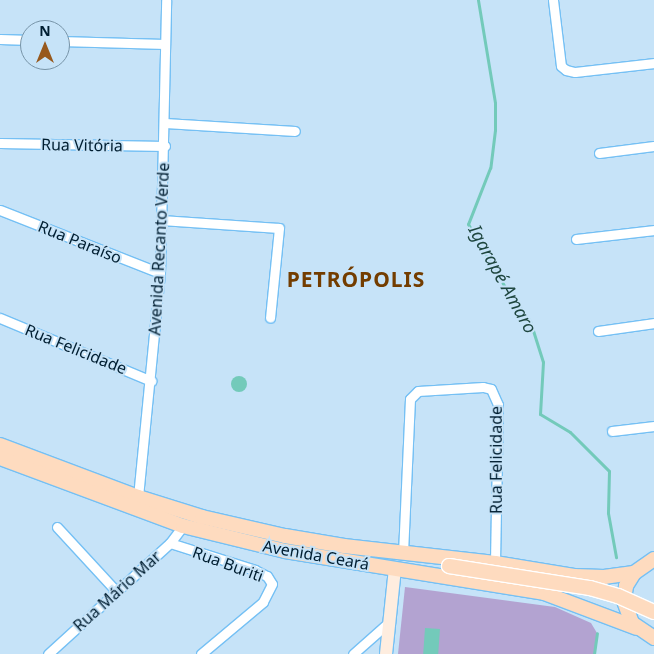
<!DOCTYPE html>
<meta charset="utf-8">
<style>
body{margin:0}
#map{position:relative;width:654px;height:654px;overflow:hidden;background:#c6e3f8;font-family:"Noto Sans",sans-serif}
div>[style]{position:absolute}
.green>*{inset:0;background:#b3a3d1}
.water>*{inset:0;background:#73caba;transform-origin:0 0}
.round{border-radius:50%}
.stream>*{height:3px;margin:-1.5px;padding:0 1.5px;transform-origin:1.5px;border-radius:1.5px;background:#73caba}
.roads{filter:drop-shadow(1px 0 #75c0f4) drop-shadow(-1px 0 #75c0f4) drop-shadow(0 1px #75c0f4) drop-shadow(0 -1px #75c0f4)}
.street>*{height:9px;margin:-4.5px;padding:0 4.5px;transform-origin:4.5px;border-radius:4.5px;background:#fff}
.secondary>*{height:12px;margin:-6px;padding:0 6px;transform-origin:6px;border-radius:6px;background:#feeddf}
.primary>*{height:14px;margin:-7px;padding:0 7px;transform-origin:7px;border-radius:7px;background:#fedbbf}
.bridges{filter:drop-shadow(1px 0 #fff) drop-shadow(-1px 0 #fff) drop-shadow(0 1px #fff) drop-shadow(0 -1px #fff)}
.primary-bridge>*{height:14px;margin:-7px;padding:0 7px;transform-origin:7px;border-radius:7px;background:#fedbbf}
span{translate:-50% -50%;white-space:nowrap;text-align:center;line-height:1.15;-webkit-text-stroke:4px #c6e3f8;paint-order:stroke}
.street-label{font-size:16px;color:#001e31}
.water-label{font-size:18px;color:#1e463f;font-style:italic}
.district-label{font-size:21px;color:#733d00;font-weight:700;letter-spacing:1px}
.north{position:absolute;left:20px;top:20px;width:50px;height:50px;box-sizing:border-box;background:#c6e3f8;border:1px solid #7794a8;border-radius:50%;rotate:0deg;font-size:14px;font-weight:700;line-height:20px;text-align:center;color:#001e31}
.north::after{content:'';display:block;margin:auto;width:18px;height:22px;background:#97591d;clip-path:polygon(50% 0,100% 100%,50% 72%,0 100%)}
</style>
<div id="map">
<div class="green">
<i style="clip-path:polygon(405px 587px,555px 607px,591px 623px,597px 633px,594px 654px,398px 654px)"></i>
</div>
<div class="water">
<i class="round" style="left:231px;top:376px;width:16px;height:16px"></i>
<i style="left:425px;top:628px;width:15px;height:26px;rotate:4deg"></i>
</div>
<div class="stream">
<i style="left:478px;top:0;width:104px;rotate:80.6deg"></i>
<i style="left:495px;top:103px;width:27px;rotate:90deg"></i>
<i style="left:495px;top:130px;width:38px;rotate:97deg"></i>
<i style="left:490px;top:168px;width:60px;rotate:111.4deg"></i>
<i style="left:468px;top:224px;width:73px;rotate:59.6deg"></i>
<i style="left:505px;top:287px;width:42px;rotate:53.7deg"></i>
<i style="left:530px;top:321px;width:43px;rotate:72.4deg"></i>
<i style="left:543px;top:362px;width:52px;rotate:93.3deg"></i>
<i style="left:540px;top:414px;width:35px;rotate:31deg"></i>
<i style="left:570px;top:432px;width:55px;rotate:45deg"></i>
<i style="left:609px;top:471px;width:42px;rotate:91.4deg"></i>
<i style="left:608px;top:513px;width:45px;rotate:79.7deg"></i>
<i style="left:594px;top:654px;width:21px;rotate:-82deg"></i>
</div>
<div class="roads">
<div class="street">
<i style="left:553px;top:0;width:66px;rotate:83.1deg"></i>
<i style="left:561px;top:66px;width:6px;rotate:39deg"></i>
<i style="left:566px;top:70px;width:9px;rotate:13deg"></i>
<i style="left:575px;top:72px;width:80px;rotate:-6.5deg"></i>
<i style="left:0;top:39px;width:30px;rotate:2deg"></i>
<i style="left:60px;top:41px;width:105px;rotate:1.6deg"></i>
<i style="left:165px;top:123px;width:130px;rotate:3.5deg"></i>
<i style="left:0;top:143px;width:165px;rotate:1deg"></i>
<i style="left:599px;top:153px;width:55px;rotate:-7.3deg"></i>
<i style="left:0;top:210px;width:172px;rotate:21.5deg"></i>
<i style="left:161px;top:220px;width:118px;rotate:3.9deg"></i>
<i style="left:279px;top:228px;width:90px;rotate:95.7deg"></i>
<i style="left:576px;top:239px;width:79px;rotate:-6.6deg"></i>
<i style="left:0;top:318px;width:164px;rotate:22.6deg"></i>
<i style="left:598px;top:331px;width:57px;rotate:-8.1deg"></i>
<i style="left:612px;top:431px;width:42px;rotate:-6.8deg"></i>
<i style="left:138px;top:497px;width:225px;rotate:-84.4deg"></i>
<i style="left:160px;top:273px;width:273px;rotate:-88.7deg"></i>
<i style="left:57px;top:527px;width:87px;rotate:47.3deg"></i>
<i style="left:170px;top:543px;width:89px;rotate:17.6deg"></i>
<i style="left:255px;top:570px;width:13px;rotate:27deg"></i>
<i style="left:267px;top:576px;width:9px;rotate:58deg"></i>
<i style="left:272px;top:584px;width:20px;rotate:117deg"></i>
<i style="left:263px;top:602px;width:81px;rotate:140deg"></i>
<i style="left:403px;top:553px;width:154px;rotate:-87.4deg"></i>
<i style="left:410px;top:399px;width:11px;rotate:-45deg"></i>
<i style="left:418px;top:391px;width:65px;rotate:-3.5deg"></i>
<i style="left:483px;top:387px;width:8px;rotate:14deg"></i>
<i style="left:491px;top:389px;width:17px;rotate:66deg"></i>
<i style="left:498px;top:405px;width:158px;rotate:91.1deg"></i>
<i style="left:48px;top:654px;width:165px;rotate:-42.3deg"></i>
<i style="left:170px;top:543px;width:21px;rotate:-53deg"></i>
<i style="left:353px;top:654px;width:47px;rotate:-41.5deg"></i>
</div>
<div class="secondary">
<i style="left:386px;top:654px;width:85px;rotate:-84deg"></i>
</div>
<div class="primary">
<i style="left:0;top:445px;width:147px;rotate:20.6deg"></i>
<i style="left:138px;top:497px;width:67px;rotate:17.4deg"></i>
<i style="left:202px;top:517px;width:85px;rotate:12.9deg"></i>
<i style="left:285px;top:536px;width:60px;rotate:9.6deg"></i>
<i style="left:344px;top:546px;width:152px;rotate:6.4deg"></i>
<i style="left:495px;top:563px;width:80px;rotate:9.3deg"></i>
<i style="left:574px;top:576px;width:30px;rotate:2deg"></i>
<i style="left:604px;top:577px;width:30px;rotate:-8deg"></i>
<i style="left:0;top:458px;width:195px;rotate:20.4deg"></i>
<i style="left:183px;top:526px;width:105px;rotate:13.8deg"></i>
<i style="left:285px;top:551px;width:262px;rotate:9.2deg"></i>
<i style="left:544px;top:593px;width:99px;rotate:20.6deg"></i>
<i style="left:654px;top:559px;width:24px;rotate:145deg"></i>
<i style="left:634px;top:573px;width:15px;rotate:122deg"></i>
<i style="left:626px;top:586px;width:15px;rotate:98deg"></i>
<i style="left:624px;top:601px;width:23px;rotate:70deg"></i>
<i style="left:632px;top:623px;width:27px;rotate:34deg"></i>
</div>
</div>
<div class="bridges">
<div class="primary-bridge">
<i style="left:449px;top:566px;width:143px;rotate:8.9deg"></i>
<i style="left:590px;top:588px;width:29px;rotate:16deg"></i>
<i style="left:618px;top:596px;width:39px;rotate:24deg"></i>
</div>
</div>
<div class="street-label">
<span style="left:82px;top:145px;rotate:1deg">Rua Vitória</span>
<span style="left:80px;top:242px;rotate:22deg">Rua Paraíso</span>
<span style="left:159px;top:249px;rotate:-87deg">Avenida Recanto Verde</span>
<span style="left:76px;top:349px;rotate:22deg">Rua Felicidade</span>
<span style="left:496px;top:460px;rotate:-90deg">Rua Felicidade</span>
<span style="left:316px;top:555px;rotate:10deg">Avenida Ceará</span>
<span style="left:228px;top:564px;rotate:20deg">Rua Buriti</span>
<span style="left:117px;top:591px;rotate:-42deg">Rua Mário Mar</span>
</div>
<div class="water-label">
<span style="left:503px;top:279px;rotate:61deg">Igarapé Amaro</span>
</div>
<div class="district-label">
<span style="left:356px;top:279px">PETRÓPOLIS</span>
</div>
<div class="north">N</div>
</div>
